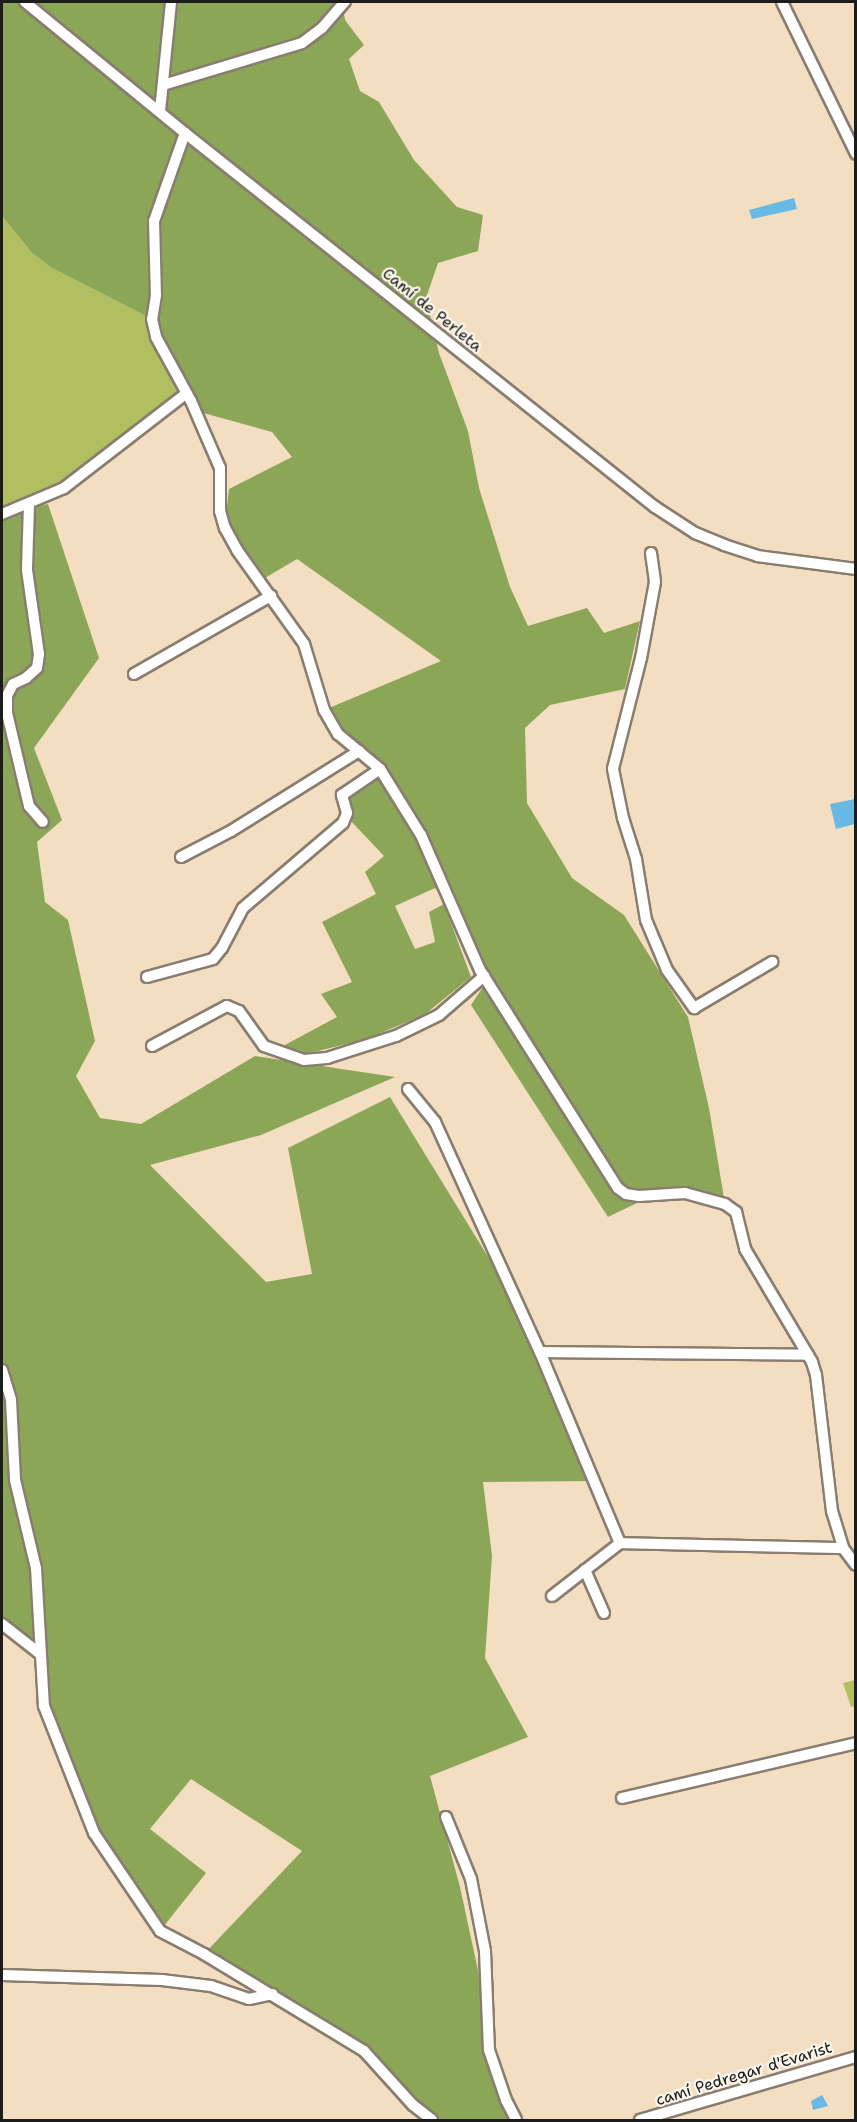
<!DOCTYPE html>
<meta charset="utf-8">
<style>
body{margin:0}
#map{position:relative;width:857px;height:2122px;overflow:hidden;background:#f4dec2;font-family:"Shantell Sans",sans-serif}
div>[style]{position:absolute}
.green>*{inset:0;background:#b1bf61}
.forest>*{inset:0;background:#8ca657}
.water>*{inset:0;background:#68b9e3}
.roads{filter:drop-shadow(2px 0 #887d6f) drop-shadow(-2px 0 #887d6f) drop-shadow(0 2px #887d6f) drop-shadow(0 -2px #887d6f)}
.street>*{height:10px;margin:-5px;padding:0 5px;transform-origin:5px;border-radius:5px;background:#fff}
span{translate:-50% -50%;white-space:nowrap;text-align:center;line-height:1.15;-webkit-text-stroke:4.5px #fbf7ec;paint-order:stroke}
.street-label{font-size:16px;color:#1c1c1c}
.frame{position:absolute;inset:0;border:3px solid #1c1c1c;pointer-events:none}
</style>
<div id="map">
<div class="green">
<i style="clip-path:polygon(2px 216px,32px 253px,52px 268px,152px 319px,187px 393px,64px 488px,2px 513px)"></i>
<i style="clip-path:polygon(855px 1680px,855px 1706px,851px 1707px,843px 1683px)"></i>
</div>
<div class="forest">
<i style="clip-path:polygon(2px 2px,342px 2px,345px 20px,364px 45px,349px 59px,360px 91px,379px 102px,414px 160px,457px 207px,483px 215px,478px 251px,438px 263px,426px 298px,439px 353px,468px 431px,479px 488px,510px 587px,528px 626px,587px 608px,604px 633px,640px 621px,625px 689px,550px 705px,525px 728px,527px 803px,572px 878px,624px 915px,688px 1017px,709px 1108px,725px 1204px,688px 1190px,639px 1202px,608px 1217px,471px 1005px,487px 981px,463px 917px,435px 888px,395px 906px,415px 949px,435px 942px,429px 912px,444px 904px,471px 977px,424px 1015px,366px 1039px,306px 1054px,283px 1046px,337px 1017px,321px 994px,352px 982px,322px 922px,376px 894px,365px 872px,384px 856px,349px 819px,353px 815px,345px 792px,383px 766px,338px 734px,329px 708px,441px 661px,297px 559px,265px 578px,236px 539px,226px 514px,229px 489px,292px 457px,272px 432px,196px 411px,152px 319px,52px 268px,32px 253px,2px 216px)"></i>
<i style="clip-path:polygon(48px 504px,99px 658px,34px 748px,62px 820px,37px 842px,45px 902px,68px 920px,95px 1041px,76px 1076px,100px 1118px,141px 1124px,255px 1056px,395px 1077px,261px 1135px,150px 1165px,266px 1282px,312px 1274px,288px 1148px,390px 1097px,520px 1309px,595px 1481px,483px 1482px,492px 1556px,485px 1658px,528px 1737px,430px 1776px,460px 1887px,506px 2100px,516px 2120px,438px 2120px,364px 2051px,204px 1954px,302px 1851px,191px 1779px,150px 1829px,206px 1873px,160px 1931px,94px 1833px,44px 1706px,37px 1648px,2px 1620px,2px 515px)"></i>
</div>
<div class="water">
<i style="clip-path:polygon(794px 198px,797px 209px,752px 219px,749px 210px)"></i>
<i style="clip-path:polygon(855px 799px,855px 824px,836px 829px,830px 804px)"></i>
<i style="clip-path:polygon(822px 2095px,828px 2106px,813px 2110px,811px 2101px)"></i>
</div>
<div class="roads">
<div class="street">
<i style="left:25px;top:2px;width:207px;rotate:39.3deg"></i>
<i style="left:185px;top:133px;width:601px;rotate:38.51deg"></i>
<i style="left:655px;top:507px;width:48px;rotate:33deg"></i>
<i style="left:695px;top:533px;width:31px;rotate:22deg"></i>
<i style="left:724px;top:545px;width:35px;rotate:18deg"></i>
<i style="left:757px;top:556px;width:100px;rotate:7.5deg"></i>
<i style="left:782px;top:2px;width:169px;rotate:64deg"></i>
<i style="left:163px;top:85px;width:145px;rotate:-16.8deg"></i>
<i style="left:302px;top:43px;width:25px;rotate:-37deg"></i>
<i style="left:322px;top:28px;width:35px;rotate:-49deg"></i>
<i style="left:160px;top:111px;width:110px;rotate:-84.2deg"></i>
<i style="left:185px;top:133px;width:93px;rotate:109.4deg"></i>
<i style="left:154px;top:221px;width:74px;rotate:88.5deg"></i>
<i style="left:156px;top:295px;width:24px;rotate:99deg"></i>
<i style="left:152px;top:319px;width:18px;rotate:77deg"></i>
<i style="left:156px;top:337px;width:73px;rotate:61.3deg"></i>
<i style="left:191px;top:401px;width:73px;rotate:66.6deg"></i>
<i style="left:220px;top:468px;width:43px;rotate:90deg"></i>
<i style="left:220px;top:511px;width:18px;rotate:74deg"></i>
<i style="left:225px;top:528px;width:25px;rotate:61deg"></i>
<i style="left:237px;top:550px;width:115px;rotate:54.5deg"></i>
<i style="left:304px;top:644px;width:69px;rotate:73.1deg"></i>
<i style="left:324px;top:710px;width:28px;rotate:60deg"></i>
<i style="left:338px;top:734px;width:55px;rotate:39.8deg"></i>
<i style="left:380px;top:769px;width:78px;rotate:58.2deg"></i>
<i style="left:421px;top:835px;width:147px;rotate:66.4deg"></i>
<i style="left:480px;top:970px;width:258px;rotate:57.7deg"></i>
<i style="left:618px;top:1188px;width:10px;rotate:37deg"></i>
<i style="left:626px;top:1194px;width:13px;rotate:9deg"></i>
<i style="left:639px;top:1196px;width:46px;rotate:-3.7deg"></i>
<i style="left:685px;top:1193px;width:41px;rotate:15.4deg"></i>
<i style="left:725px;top:1204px;width:14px;rotate:36deg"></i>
<i style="left:736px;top:1212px;width:38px;rotate:76deg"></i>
<i style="left:745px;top:1249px;width:131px;rotate:59.3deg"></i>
<i style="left:812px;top:1362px;width:14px;rotate:73deg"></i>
<i style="left:816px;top:1375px;width:137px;rotate:83.3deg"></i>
<i style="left:832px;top:1511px;width:39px;rotate:73deg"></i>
<i style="left:843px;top:1548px;width:21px;rotate:53deg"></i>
<i style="left:29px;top:505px;width:65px;rotate:91.8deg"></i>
<i style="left:27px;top:570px;width:85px;rotate:81.9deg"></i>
<i style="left:39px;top:654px;width:14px;rotate:98deg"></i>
<i style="left:37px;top:668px;width:15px;rotate:138deg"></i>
<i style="left:26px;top:678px;width:14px;rotate:155deg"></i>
<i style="left:13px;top:684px;width:13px;rotate:117deg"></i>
<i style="left:7px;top:696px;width:17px;rotate:90deg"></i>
<i style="left:7px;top:713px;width:96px;rotate:76.7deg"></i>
<i style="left:29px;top:806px;width:21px;rotate:49deg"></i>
<i style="left:2px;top:514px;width:67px;rotate:-22.8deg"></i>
<i style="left:64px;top:488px;width:155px;rotate:-37.7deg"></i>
<i style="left:651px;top:553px;width:29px;rotate:82deg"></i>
<i style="left:655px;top:582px;width:77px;rotate:100.4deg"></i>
<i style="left:641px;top:658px;width:114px;rotate:104.2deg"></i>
<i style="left:613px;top:769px;width:50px;rotate:78.5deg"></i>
<i style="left:623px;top:818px;width:43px;rotate:72.4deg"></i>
<i style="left:636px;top:859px;width:62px;rotate:80.7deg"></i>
<i style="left:646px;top:920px;width:54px;rotate:67.2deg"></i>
<i style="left:667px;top:970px;width:47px;rotate:54.6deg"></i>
<i style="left:694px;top:1008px;width:91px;rotate:-30.5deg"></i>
<i style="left:134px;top:674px;width:158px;rotate:-29.7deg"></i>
<i style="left:181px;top:857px;width:56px;rotate:-27.5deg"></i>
<i style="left:231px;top:831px;width:151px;rotate:-32deg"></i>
<i style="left:147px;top:977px;width:68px;rotate:-15.3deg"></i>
<i style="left:213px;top:959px;width:14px;rotate:-51deg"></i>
<i style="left:222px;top:948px;width:45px;rotate:-62.3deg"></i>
<i style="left:243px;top:908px;width:131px;rotate:-40.4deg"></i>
<i style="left:343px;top:823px;width:11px;rotate:-68deg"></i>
<i style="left:347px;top:813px;width:19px;rotate:-106deg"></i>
<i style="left:342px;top:795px;width:46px;rotate:-34.4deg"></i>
<i style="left:152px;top:1046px;width:85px;rotate:-28.1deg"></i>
<i style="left:227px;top:1006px;width:13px;rotate:23deg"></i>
<i style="left:239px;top:1011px;width:43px;rotate:54.5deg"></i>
<i style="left:264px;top:1046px;width:42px;rotate:19.3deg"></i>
<i style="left:304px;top:1060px;width:23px;rotate:-5deg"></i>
<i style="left:327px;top:1058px;width:72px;rotate:-17.7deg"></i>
<i style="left:396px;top:1036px;width:48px;rotate:-26deg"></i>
<i style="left:439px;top:1015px;width:60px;rotate:-40.9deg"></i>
<i style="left:408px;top:1089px;width:43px;rotate:50.7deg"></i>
<i style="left:435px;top:1122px;width:253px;rotate:65.5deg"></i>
<i style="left:540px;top:1352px;width:207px;rotate:67.3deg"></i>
<i style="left:620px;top:1543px;width:223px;rotate:1.3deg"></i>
<i style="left:540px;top:1352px;width:268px;rotate:0.6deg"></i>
<i style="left:2px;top:1370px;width:31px;rotate:73deg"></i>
<i style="left:11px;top:1400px;width:80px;rotate:87.1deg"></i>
<i style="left:15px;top:1480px;width:90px;rotate:76.6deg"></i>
<i style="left:36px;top:1568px;width:138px;rotate:86.7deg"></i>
<i style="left:44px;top:1706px;width:136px;rotate:68.5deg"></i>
<i style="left:94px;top:1833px;width:118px;rotate:56deg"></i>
<i style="left:160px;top:1931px;width:50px;rotate:27.6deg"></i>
<i style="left:204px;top:1954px;width:187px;rotate:31.2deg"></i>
<i style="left:364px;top:2051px;width:73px;rotate:47.8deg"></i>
<i style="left:413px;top:2105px;width:24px;rotate:38deg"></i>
<i style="left:585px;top:1570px;width:47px;rotate:66.2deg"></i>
<i style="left:552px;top:1596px;width:86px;rotate:-37.9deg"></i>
<i style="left:2px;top:1624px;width:47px;rotate:38.1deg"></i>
<i style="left:622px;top:1798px;width:240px;rotate:-13.2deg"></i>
<i style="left:446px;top:1817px;width:67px;rotate:68deg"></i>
<i style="left:471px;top:1879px;width:73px;rotate:79deg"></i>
<i style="left:485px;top:1951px;width:99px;rotate:87.7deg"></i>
<i style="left:489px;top:2050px;width:53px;rotate:71.2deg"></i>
<i style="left:506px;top:2100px;width:22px;rotate:63deg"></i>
<i style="left:2px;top:1975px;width:160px;rotate:1.8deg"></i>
<i style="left:162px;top:1980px;width:49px;rotate:7deg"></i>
<i style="left:211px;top:1986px;width:40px;rotate:18.9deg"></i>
<i style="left:249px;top:1999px;width:24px;rotate:-12deg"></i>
<i style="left:640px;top:2120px;width:225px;rotate:-16.3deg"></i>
</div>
</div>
<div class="street-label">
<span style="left:432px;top:310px;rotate:39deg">Camí de Perleta</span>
<span style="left:744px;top:2074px;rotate:-17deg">camí Pedregar d'Evarist</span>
</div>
<div class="frame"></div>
</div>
